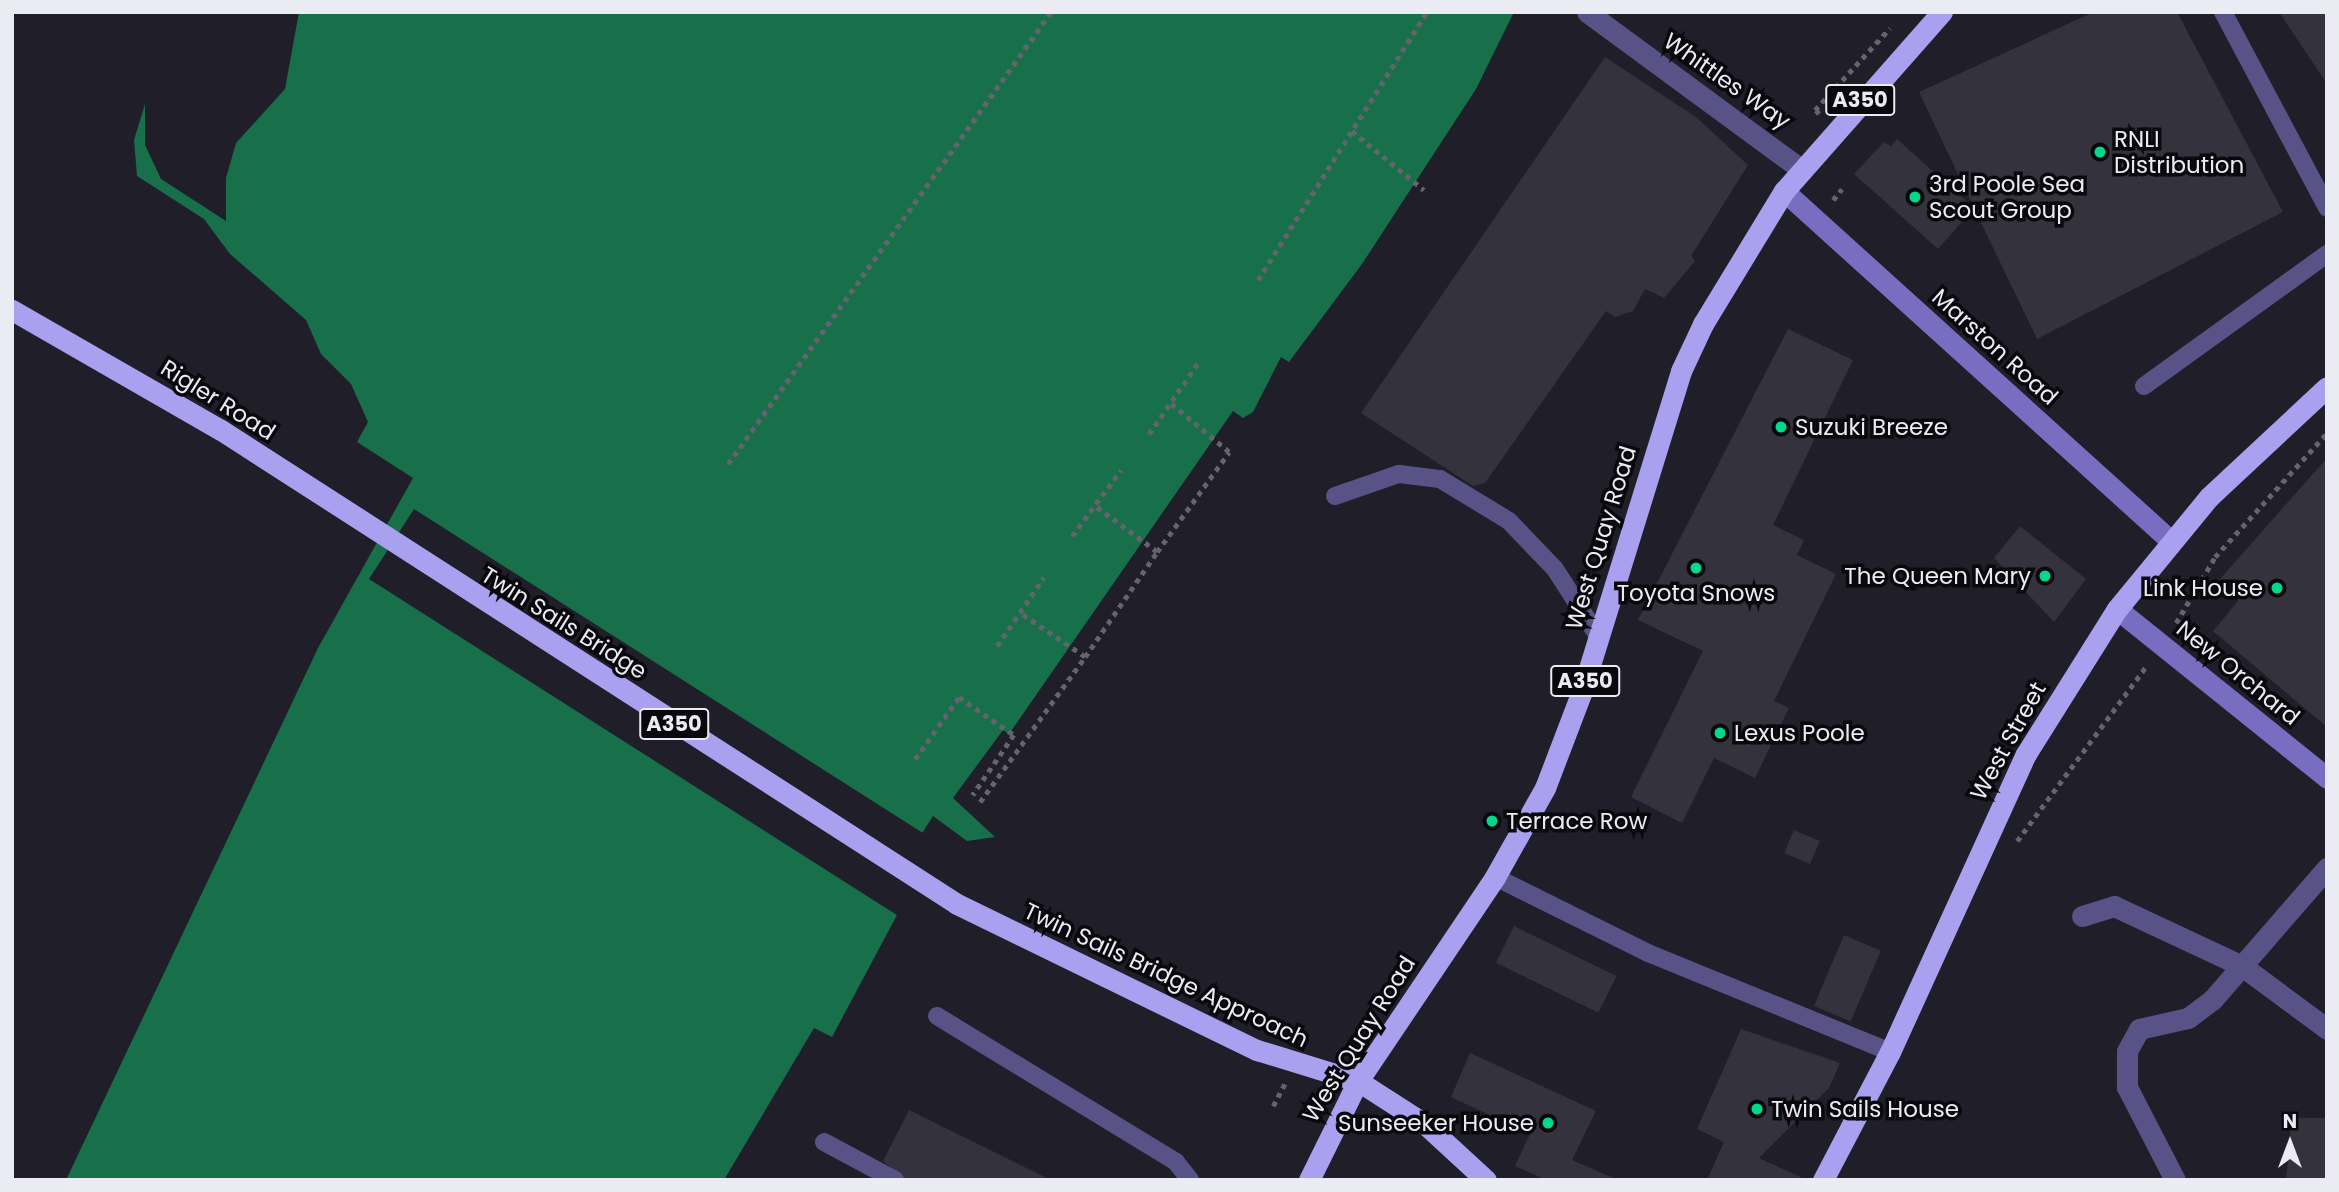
<!DOCTYPE html>
<style>
body{margin:0}
#map{position:relative;width:2339px;height:1192px;overflow:hidden;background:#1f1e29;font-family:Poppins,sans-serif}
div>[style]{position:absolute}
.water>*{inset:0;background:#177049}
.pier>*{inset:0;background:#1f1e29}
.building>*{inset:0;background:#33323d;transform-origin:0 0}
.path>*{height:4.5px;margin-top:-2.25px;transform-origin:0;background:repeating-linear-gradient(90deg,#65646e 0 5px,transparent 0 10px)}
.lane>*{height:18px;margin:-9px;padding:0 9px;transform-origin:9px;border-radius:9px;background:#585287}
.street>*{height:21px;margin:-10.5px;padding:0 10.5px;transform-origin:10.5px;border-radius:10.5px;background:#585287}
.secondary>*{height:21px;margin:-10.5px;padding:0 10.5px;transform-origin:10.5px;border-radius:10.5px;background:#796dc2}
.highway>*{height:21px;margin:-10.5px;padding:0 10.5px;transform-origin:10.5px;border-radius:10.5px;background:#a9a0ef}
.dots>*{width:19px;height:19px;translate:-50% -50%;box-sizing:border-box;border:4px solid #09090d;border-radius:50%}
span{translate:-50% -50%;white-space:nowrap;text-align:center;line-height:1.15;-webkit-text-stroke:7px #09090d;paint-order:stroke}
.shield-label span{padding:2px 5px;background:#09090d;border:2px solid;border-radius:5px;-webkit-text-stroke-width:0}
.shield-label{font-size:21px;color:#ebebf3;font-weight:700}
.street-label{font-size:23px;color:#ebebf3}
.poi-label{font-size:23px;color:#ebebf3}
.left{translate:0 -50%;text-align:left}
.right{translate:-100% -50%;text-align:right}
.frame{position:absolute;inset:0;border:14px solid #ebebf3;pointer-events:none}
.north{position:absolute;left:2255px;top:1108px;width:70px;height:70px;-webkit-text-stroke:5px #09090d;paint-order:stroke;rotate:0deg;font-size:19px;font-weight:700;line-height:28px;text-align:center;color:#ebebf3}
.north::after{content:'';display:block;margin:auto;width:24px;height:32px;background:#ebebf3;clip-path:polygon(50% 0,100% 100%,50% 72%,0 100%)}
</style>
<div id="map">
<div class="water">
<i style="clip-path:polygon(299px 12px,1514px 12px,1476px 89px,1362px 264px,1289px 362px,1281px 357px,1253px 412px,1243px 418px,1233px 411px,1009px 734px,1003px 730px,953px 798px,995px 837px,967px 841px,933px 816px,883px 895px,897px 915px,832px 1037px,814px 1028px,724px 1180px,66px 1180px,318px 648px,413px 478px,357px 442px,368px 422px,351px 384px,321px 354px,306px 320px,230px 254px,204px 219px,137px 176px,134px 140px,145px 104px,145px 145px,161px 179px,226px 221px,226px 178px,236px 143px,285px 89px)"></i>
</div>
<div class="pier">
<i style="clip-path:polygon(414px 509px,926px 835px,887px 895px,900px 917px,369px 579px)"></i>
</div>
<div class="building">
<i style="clip-path:polygon(2094px 12px,2177px 12px,2283px 212px,2037px 339px,1974px 208px,1938px 249px,1854px 174px,1884px 142px,1891px 146px,1897px 139px,1974px 208px,1919px 92px)"></i>
<i style="clip-path:polygon(2279px 12px,2327px 12px,2327px 84px)"></i>
<i style="clip-path:polygon(1605px 57px,1696px 117px,1748px 165px,1691px 256px,1695px 261px,1664px 298px,1645px 289px,1633px 311px,1615px 317px,1606px 311px,1485px 483px,1473px 486px,1361px 413px)"></i>
<i style="clip-path:polygon(1788px 329px,1853px 360px,1773px 525px,1804px 540px,1797px 555px,1836px 574px,1774px 701px,1789px 708px,1755px 778px,1714px 758px,1682px 823px,1631px 797px,1703px 651px,1638px 620px)"></i>
<i style="clip-path:polygon(2327px 458px,2327px 727px,2213px 631px,2238px 601px,2219px 580px)"></i>
<i style="clip-path:polygon(2020px 526px,2086px 579px,2054px 622px,1994px 558px)"></i>
<i style="left:1794px;top:830px;width:28px;height:25px;rotate:23deg"></i>
<i style="left:1514px;top:926px;width:114px;height:41px;rotate:26deg"></i>
<i style="left:1844px;top:935px;width:40px;height:77px;rotate:23deg"></i>
<i style="clip-path:polygon(1741px 1029px,1840px 1063px,1829px 1088px,1759px 1158px,1807px 1180px,1707px 1180px,1724px 1142px,1697px 1129px)"></i>
<i style="clip-path:polygon(1470px 1053px,1596px 1111px,1572px 1160px,1618px 1180px,1546px 1180px,1515px 1166px,1530px 1134px,1451px 1097px)"></i>
<i style="clip-path:polygon(909px 1110px,1051px 1180px,906px 1180px,883px 1161px)"></i>
<i style="clip-path:polygon(2292px 1118px,2327px 1118px,2327px 1180px,2286px 1180px)"></i>
</div>
<div class="path">
<i style="left:1819px;top:114px;width:6px;rotate:-135deg"></i>
<i style="left:1815px;top:110px;width:111px;rotate:-47.6deg"></i>
<i style="left:1352px;top:131px;width:93px;rotate:39.3deg"></i>
<i style="left:1833px;top:200px;width:14px;rotate:-51deg"></i>
<i style="left:1258px;top:280px;width:317px;rotate:-57.8deg"></i>
<i style="left:1149px;top:434px;width:86px;rotate:-55.4deg"></i>
<i style="left:728px;top:464px;width:556px;rotate:-54.45deg"></i>
<i style="left:1072px;top:536px;width:82px;rotate:-53.4deg"></i>
<i style="left:1157px;top:552px;width:123px;rotate:-54.2deg"></i>
<i style="left:1229px;top:452px;width:77px;rotate:-140.3deg"></i>
<i style="left:2176px;top:623px;width:77px;rotate:-59.4deg"></i>
<i style="left:2215px;top:557px;width:167px;rotate:-47.9deg"></i>
<i style="left:997px;top:646px;width:83px;rotate:-55.7deg"></i>
<i style="left:1085px;top:657px;width:127px;rotate:-55.6deg"></i>
<i style="left:1157px;top:552px;width:77px;rotate:-143.4deg"></i>
<i style="left:915px;top:759px;width:76px;rotate:-54.6deg"></i>
<i style="left:959px;top:697px;width:67px;rotate:34.6deg"></i>
<i style="left:1014px;top:735px;width:73px;rotate:124.3deg"></i>
<i style="left:980px;top:802px;width:179px;rotate:-54.1deg"></i>
<i style="left:1085px;top:657px;width:78px;rotate:-145.9deg"></i>
<i style="left:2017px;top:841px;width:219px;rotate:-53.5deg"></i>
<i style="left:1273px;top:1106px;width:26px;rotate:-62deg"></i>
</div>
<div class="lane">
<i style="left:2223px;top:12px;width:222px;rotate:62deg"></i>
<i style="left:2144px;top:386px;width:226px;rotate:-35.8deg"></i>
<i style="left:1335px;top:496px;width:68px;rotate:-19deg"></i>
<i style="left:1399px;top:474px;width:41px;rotate:7deg"></i>
<i style="left:1440px;top:479px;width:81px;rotate:31.3deg"></i>
<i style="left:1509px;top:521px;width:66px;rotate:46.2deg"></i>
<i style="left:1555px;top:569px;width:80px;rotate:57.3deg"></i>
<i style="left:1495px;top:877px;width:171px;rotate:26.4deg"></i>
<i style="left:1648px;top:953px;width:261px;rotate:22.2deg"></i>
<i style="left:937px;top:1016px;width:280px;rotate:31.4deg"></i>
<i style="left:1176px;top:1162px;width:23px;rotate:52deg"></i>
<i style="left:824px;top:1142px;width:81px;rotate:28.2deg"></i>
</div>
<div class="street">
<i style="left:1587px;top:12px;width:267px;rotate:36.3deg"></i>
<i style="left:2082px;top:916px;width:34px;rotate:-17deg"></i>
<i style="left:2114px;top:906px;width:141px;rotate:25.1deg"></i>
<i style="left:2242px;top:966px;width:106px;rotate:36.5deg"></i>
<i style="left:2175px;top:1180px;width:105px;rotate:-117.3deg"></i>
<i style="left:2127px;top:1087px;width:36px;rotate:-90deg"></i>
<i style="left:2127px;top:1051px;width:25px;rotate:-61deg"></i>
<i style="left:2139px;top:1029px;width:50px;rotate:-12.7deg"></i>
<i style="left:2188px;top:1018px;width:31px;rotate:-37deg"></i>
<i style="left:2213px;top:999px;width:174px;rotate:-49deg"></i>
</div>
<div class="secondary">
<i style="left:1784px;top:191px;width:522px;rotate:42.13deg"></i>
<i style="left:2117px;top:609px;width:270px;rotate:38.8deg"></i>
</div>
<div class="highway">
<i style="left:12px;top:310px;width:241px;rotate:29.9deg"></i>
<i style="left:221px;top:430px;width:875px;rotate:32.78deg"></i>
<i style="left:957px;top:904px;width:334px;rotate:26deg"></i>
<i style="left:1257px;top:1050px;width:106px;rotate:17.1deg"></i>
<i style="left:1358px;top:1081px;width:80px;rotate:32.7deg"></i>
<i style="left:1425px;top:1124px;width:83px;rotate:42.6deg"></i>
<i style="left:1309px;top:1180px;width:110px;rotate:-63.7deg"></i>
<i style="left:1358px;top:1081px;width:246px;rotate:-56.1deg"></i>
<i style="left:1495px;top:877px;width:102px;rotate:-60.7deg"></i>
<i style="left:1545px;top:788px;width:104px;rotate:-69.1deg"></i>
<i style="left:1582px;top:691px;width:335px;rotate:-72.8deg"></i>
<i style="left:1681px;top:371px;width:52px;rotate:-64.9deg"></i>
<i style="left:1703px;top:324px;width:156px;rotate:-58.7deg"></i>
<i style="left:1784px;top:191px;width:239px;rotate:-48.6deg"></i>
<i style="left:1823px;top:1180px;width:144px;rotate:-62.4deg"></i>
<i style="left:1890px;top:1052px;width:328px;rotate:-65.5deg"></i>
<i style="left:2026px;top:754px;width:171px;rotate:-57.9deg"></i>
<i style="left:2117px;top:609px;width:145px;rotate:-50.6deg"></i>
<i style="left:2209px;top:497px;width:161px;rotate:-43deg"></i>
</div>
<div class="dots">
<i style="left:2100px;top:152px;background:#00d98c"></i>
<i style="left:1915px;top:197px;background:#00d98c"></i>
<i style="left:1781px;top:427px;background:#00d98c"></i>
<i style="left:1696px;top:568px;background:#00d98c"></i>
<i style="left:2045px;top:576px;background:#00d98c"></i>
<i style="left:2277px;top:588px;background:#00d98c"></i>
<i style="left:1720px;top:733px;background:#00d98c"></i>
<i style="left:1492px;top:821px;background:#00d98c"></i>
<i style="left:1757px;top:1109px;background:#00d98c"></i>
<i style="left:1548px;top:1123px;background:#00d98c"></i>
</div>
<div class="shield-label">
<span style="left:1860px;top:100px">A350</span>
<span style="left:1585px;top:681px">A350</span>
<span style="left:674px;top:724px">A350</span>
</div>
<div class="street-label">
<span style="left:1727px;top:81px;rotate:35deg">Whittles Way</span>
<span style="left:1995px;top:347px;rotate:42deg">Marston Road</span>
<span style="left:218px;top:400px;rotate:32deg">Rigler Road</span>
<span style="left:1601px;top:538px;rotate:-73deg">West Quay Road</span>
<span style="left:564px;top:623px;rotate:32deg">Twin Sails Bridge</span>
<span style="left:2238px;top:673px;rotate:39deg">New Orchard</span>
<span style="left:2008px;top:741px;rotate:-61deg">West Street</span>
<span style="left:1166px;top:975px;rotate:25deg">Twin Sails Bridge Approach</span>
<span style="left:1359px;top:1039px;rotate:-58deg">West Quay Road</span>
</div>
<div class="poi-label">
<span class="left" style="left:2114px;top:152px">RNLI<br>Distribution</span>
<span class="left" style="left:1929px;top:197px">3rd Poole Sea<br>Scout Group</span>
<span class="left" style="left:1795px;top:427px">Suzuki Breeze</span>
<span class="right" style="left:2031px;top:576px">The Queen Mary</span>
<span class="right" style="left:2263px;top:588px">Link House</span>
<span style="left:1696px;top:593px">Toyota Snows</span>
<span class="left" style="left:1734px;top:733px">Lexus Poole</span>
<span class="left" style="left:1506px;top:821px">Terrace Row</span>
<span class="left" style="left:1771px;top:1109px">Twin Sails House</span>
<span class="right" style="left:1534px;top:1123px">Sunseeker House</span>
</div>
<div class="frame"></div>
<div class="north">N</div>
</div>
